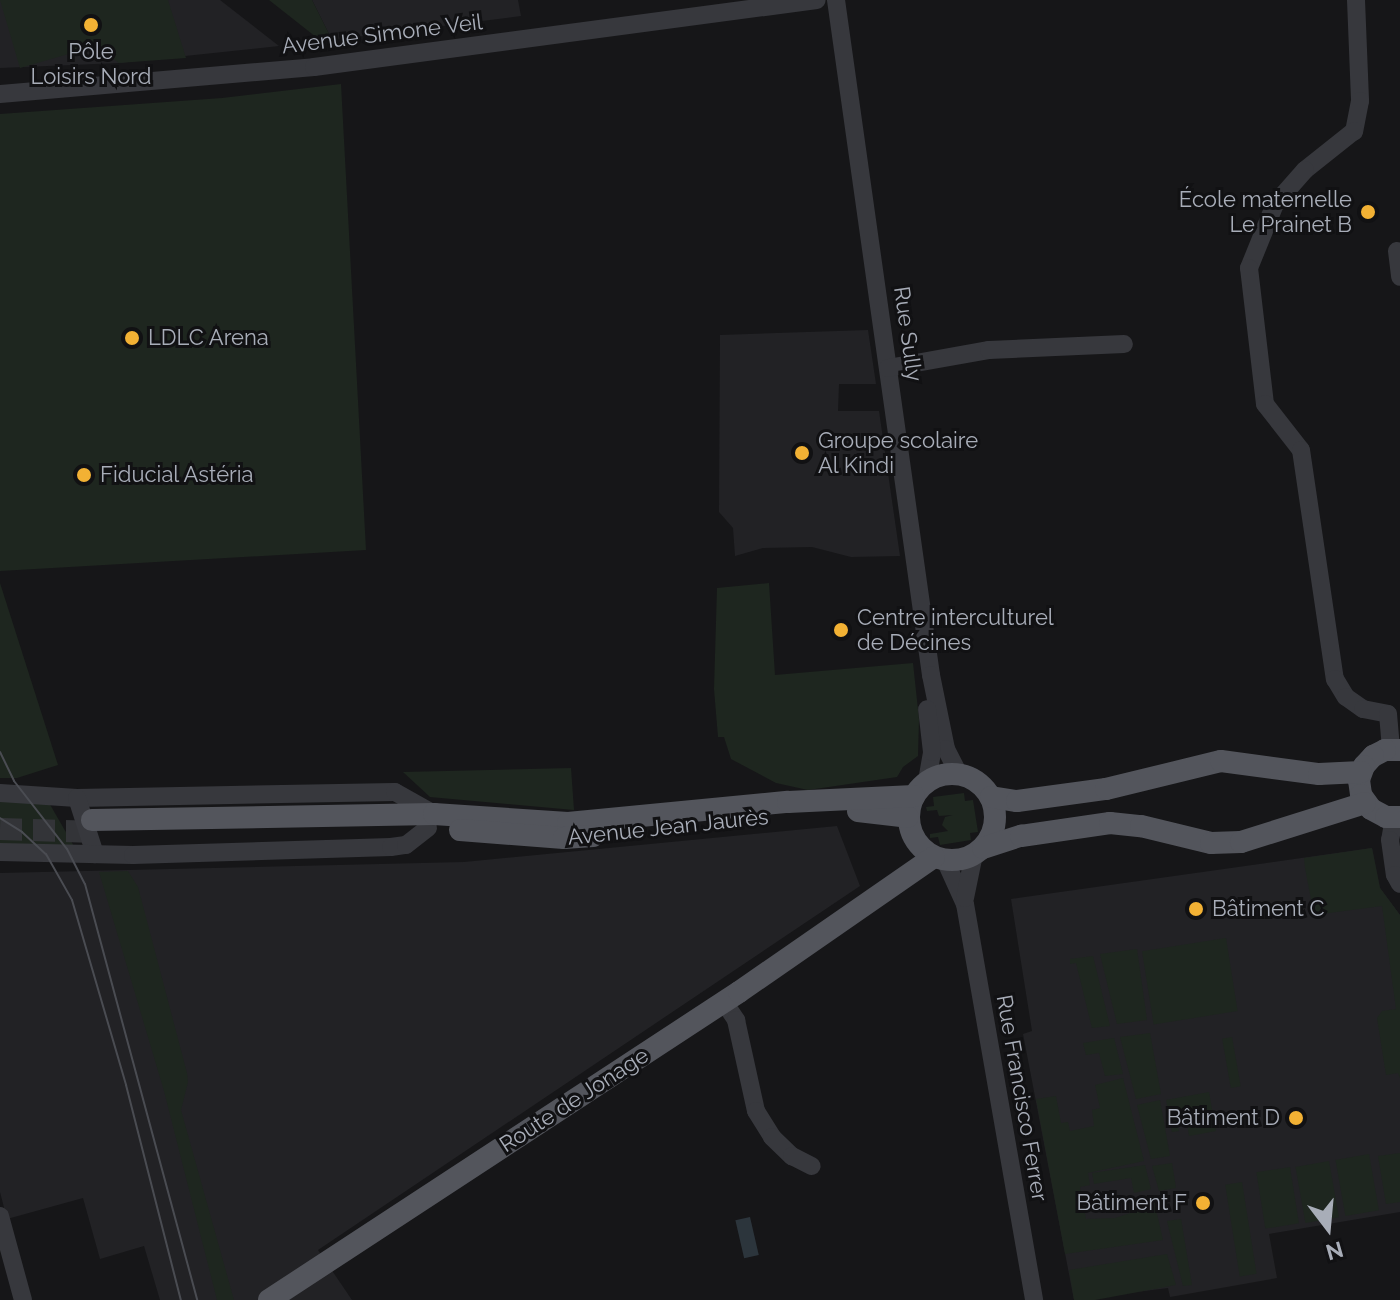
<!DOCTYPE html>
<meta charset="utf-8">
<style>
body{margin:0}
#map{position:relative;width:1400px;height:1300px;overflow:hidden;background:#161618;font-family:Raleway,sans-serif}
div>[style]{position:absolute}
.built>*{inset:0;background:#222225}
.green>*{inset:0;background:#1e261f;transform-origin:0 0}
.water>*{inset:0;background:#2c353c;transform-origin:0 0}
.major-tunnel>*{height:22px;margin-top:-11px;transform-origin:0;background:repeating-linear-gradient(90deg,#333438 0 22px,transparent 0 33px)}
.minor>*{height:18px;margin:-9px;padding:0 9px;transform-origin:9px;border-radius:9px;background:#37383d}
.major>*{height:22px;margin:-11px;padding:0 11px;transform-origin:11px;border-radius:11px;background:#53555c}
.major>.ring{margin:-11px;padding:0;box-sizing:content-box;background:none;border:22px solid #53555c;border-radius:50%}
.tram>*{height:2px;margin:-1px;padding:0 1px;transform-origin:1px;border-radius:1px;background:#4a4c52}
.dots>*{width:22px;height:22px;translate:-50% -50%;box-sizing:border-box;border:4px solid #111113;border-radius:50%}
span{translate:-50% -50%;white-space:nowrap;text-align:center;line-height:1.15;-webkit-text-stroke:6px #111113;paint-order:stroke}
.street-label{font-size:22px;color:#a8adb8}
.poi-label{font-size:22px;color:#a8adb8}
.right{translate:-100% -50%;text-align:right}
.left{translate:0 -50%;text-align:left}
.north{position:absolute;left:1288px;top:1188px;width:80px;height:80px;-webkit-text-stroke:6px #111113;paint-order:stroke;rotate:164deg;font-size:22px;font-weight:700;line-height:32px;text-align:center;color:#a8adb8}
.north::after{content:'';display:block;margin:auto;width:28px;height:36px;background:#a8adb8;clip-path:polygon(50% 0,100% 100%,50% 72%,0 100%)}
</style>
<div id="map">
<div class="built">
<i style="clip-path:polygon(0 0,220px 0,279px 46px,119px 63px,0 68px)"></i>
<i style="clip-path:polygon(312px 0,518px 0,521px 16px,332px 40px)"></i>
<i style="clip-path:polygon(868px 330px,876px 384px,839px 384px,838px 411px,879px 411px,900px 556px,851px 557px,812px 547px,763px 548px,735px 556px,733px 528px,719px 512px,720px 335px)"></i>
<i style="clip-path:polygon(837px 826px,860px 886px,318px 1250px,352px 1300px,160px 1300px,144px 1246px,100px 1259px,83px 1198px,7px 1219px,0 1192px,0 873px,464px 862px)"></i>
<i style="clip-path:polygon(1372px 848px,1380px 888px,1400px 915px,1400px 1212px,1269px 1234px,1277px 1278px,1170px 1297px,1168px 1288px,1074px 1300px,1023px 1034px,1032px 1031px,1011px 899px)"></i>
</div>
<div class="green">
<i style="clip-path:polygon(0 0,168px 0,186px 58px,119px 63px,96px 46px,20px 68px)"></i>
<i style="clip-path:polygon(269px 0,312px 0,332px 40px,321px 41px)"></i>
<i style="clip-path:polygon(341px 84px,366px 550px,0 571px,0 114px,222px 98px)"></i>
<i style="clip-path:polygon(0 583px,58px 765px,17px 778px,0 778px)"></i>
<i style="clip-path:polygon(769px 583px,775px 675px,913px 663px,919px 719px,918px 756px,903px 767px,897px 777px,808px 790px,776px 783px,731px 759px,724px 737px,718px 737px,714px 689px,717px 588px)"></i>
<i style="clip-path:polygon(571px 768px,574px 810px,430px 797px,403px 772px)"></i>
<i style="clip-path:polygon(964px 793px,965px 801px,973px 800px,978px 832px,970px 833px,971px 840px,940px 845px,938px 837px,930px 838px,930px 834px,948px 831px,942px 825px,945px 817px,953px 815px,939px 816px,937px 810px,927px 811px,926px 807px,934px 806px,933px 797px)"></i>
<i style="clip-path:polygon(0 800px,48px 801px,75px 848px,0 846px)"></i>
<i style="clip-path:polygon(1372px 848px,1380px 888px,1400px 915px,1400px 1078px,1398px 1073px,1386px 1075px,1377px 1018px,1382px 1011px,1396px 1009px,1382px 906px,1314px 915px,1305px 868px,1304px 858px)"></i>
<i style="clip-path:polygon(128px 871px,138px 887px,187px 1073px,188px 1082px,181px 1110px,234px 1300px,217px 1300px,164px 1091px,99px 872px)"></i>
<i style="left:1226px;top:938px;width:74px;height:85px;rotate:81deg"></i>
<i style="clip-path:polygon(1137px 949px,1147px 1020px,1117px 1024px,1100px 954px)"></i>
<i style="clip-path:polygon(1093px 956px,1110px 1026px,1092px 1028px,1076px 963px,1070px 964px,1070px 959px)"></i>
<i style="clip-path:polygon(1150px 1033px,1161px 1094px,1136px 1099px,1120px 1037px)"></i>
<i style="left:1232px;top:1037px;width:50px;height:10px;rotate:80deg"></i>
<i style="clip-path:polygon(1114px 1038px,1123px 1074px,1105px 1076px,1099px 1053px,1086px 1055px,1083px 1043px)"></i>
<i style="clip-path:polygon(1123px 1078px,1144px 1161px,1088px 1173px,1090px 1185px,1080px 1187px,1086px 1219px,1115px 1218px,1137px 1211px,1135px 1199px,1153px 1196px,1163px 1240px,1065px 1254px,1036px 1099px,1056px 1096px,1061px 1123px,1068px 1122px,1070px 1131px,1094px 1126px,1092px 1110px,1100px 1108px,1095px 1085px)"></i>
<i style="clip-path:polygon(1209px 1092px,1216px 1131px,1189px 1136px,1186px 1117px,1177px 1119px,1179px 1131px,1172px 1132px,1166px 1100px)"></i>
<i style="clip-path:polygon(1160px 1100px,1170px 1156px,1151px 1159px,1137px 1105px)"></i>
<i style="clip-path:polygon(1400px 1153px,1400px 1202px,1386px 1204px,1378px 1156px)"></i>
<i style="left:1369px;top:1154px;width:57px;height:34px;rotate:80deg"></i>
<i style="left:1329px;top:1161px;width:57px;height:34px;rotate:80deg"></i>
<i style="clip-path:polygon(1172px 1163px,1176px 1188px,1159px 1191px,1152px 1166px)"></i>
<i style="clip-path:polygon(1145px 1165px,1151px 1189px,1134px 1193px,1131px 1178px,1094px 1184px,1092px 1173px)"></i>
<i style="left:1290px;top:1167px;width:57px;height:34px;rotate:81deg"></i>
<i style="left:1242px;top:1182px;width:93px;height:17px;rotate:81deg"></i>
<i style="clip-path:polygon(1181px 1219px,1192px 1285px,1183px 1286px,1167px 1221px)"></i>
<i style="clip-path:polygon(1167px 1254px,1176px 1285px,1095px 1300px,1074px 1300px,1069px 1270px)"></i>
</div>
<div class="water">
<i style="left:750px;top:1217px;width:39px;height:15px;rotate:77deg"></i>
</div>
<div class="major-tunnel">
<i style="left:0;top:829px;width:96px;rotate:1.8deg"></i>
</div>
<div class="minor">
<i style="left:836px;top:0;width:682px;rotate:81.99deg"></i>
<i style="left:931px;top:675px;width:76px;rotate:78.5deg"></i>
<i style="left:946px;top:749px;width:28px;rotate:63deg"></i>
<i style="left:1356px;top:0;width:101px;rotate:87.7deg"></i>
<i style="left:1360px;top:101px;width:31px;rotate:101deg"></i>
<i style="left:1354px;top:131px;width:63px;rotate:141.5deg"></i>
<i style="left:1305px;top:170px;width:45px;rotate:131.4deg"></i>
<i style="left:1275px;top:204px;width:69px;rotate:112.1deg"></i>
<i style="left:1249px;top:268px;width:137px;rotate:83.3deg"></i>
<i style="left:1265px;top:404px;width:58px;rotate:52deg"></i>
<i style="left:1301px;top:450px;width:232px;rotate:81.6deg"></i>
<i style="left:1335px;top:679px;width:21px;rotate:59deg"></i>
<i style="left:1346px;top:697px;width:21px;rotate:35deg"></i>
<i style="left:1363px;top:709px;width:25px;rotate:11deg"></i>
<i style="left:1388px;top:714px;width:35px;rotate:85deg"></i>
<i style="left:0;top:94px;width:315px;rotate:-4.9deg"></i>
<i style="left:314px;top:67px;width:507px;rotate:-7.59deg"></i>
<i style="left:1397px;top:251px;width:26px;rotate:83deg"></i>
<i style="left:888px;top:368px;width:103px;rotate:-10.1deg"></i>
<i style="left:989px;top:350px;width:135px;rotate:-2.5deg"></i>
<i style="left:927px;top:781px;width:29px;rotate:-80deg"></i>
<i style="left:932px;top:752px;width:43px;rotate:-96.6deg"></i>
<i style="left:0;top:793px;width:77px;rotate:3.7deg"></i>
<i style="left:77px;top:798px;width:318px;rotate:-1.1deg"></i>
<i style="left:395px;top:792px;width:45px;rotate:29.4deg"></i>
<i style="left:77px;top:798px;width:59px;rotate:72.2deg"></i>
<i style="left:1394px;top:818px;width:22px;rotate:100deg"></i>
<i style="left:1390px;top:840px;width:35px;rotate:82deg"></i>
<i style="left:1395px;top:875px;width:10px;rotate:61deg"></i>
<i style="left:0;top:852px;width:133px;rotate:1.3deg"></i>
<i style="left:133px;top:855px;width:258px;rotate:-1.8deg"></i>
<i style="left:391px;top:847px;width:15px;rotate:-8deg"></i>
<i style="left:406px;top:845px;width:28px;rotate:-38deg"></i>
<i style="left:945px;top:860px;width:48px;rotate:65.6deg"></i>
<i style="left:965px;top:904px;width:402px;rotate:80.1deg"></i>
<i style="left:965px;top:898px;width:45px;rotate:-78.4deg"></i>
<i style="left:724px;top:1002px;width:22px;rotate:56deg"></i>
<i style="left:736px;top:1020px;width:93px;rotate:77.6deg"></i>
<i style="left:756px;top:1111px;width:31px;rotate:58deg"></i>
<i style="left:772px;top:1137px;width:28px;rotate:44deg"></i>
<i style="left:792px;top:1156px;width:22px;rotate:27deg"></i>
<i style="left:0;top:1216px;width:87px;rotate:74.7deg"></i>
</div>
<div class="major">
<i style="left:1400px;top:750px;width:15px;rotate:180deg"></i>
<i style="left:1385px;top:750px;width:13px;rotate:153deg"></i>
<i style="left:1373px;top:756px;width:13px;rotate:132deg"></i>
<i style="left:1364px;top:766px;width:15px;rotate:110deg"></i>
<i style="left:1359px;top:780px;width:15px;rotate:82deg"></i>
<i style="left:1361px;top:795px;width:17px;rotate:54deg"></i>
<i style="left:1371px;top:809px;width:17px;rotate:28deg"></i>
<i style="left:1386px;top:817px;width:14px"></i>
<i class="ring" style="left:909px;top:774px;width:64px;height:64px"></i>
<i style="left:991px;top:797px;width:26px;rotate:9deg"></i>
<i style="left:1017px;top:801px;width:90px;rotate:-7.7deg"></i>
<i style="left:1106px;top:789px;width:118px;rotate:-13.7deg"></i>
<i style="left:1221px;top:761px;width:99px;rotate:7.6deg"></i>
<i style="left:1319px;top:774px;width:42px;rotate:-2.7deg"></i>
<i style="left:858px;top:811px;width:50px;rotate:6.8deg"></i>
<i style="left:92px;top:820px;width:342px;rotate:-1deg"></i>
<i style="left:434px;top:814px;width:134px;rotate:3.8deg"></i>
<i style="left:568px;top:823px;width:221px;rotate:-5.5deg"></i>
<i style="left:788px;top:802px;width:126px;rotate:-2.7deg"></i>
<i style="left:460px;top:830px;width:104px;rotate:4.4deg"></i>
<i style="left:564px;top:838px;width:29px;rotate:-4deg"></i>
<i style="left:983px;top:848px;width:40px;rotate:-18deg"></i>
<i style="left:1021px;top:836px;width:90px;rotate:-8.3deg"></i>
<i style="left:1110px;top:823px;width:31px;rotate:6deg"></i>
<i style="left:1141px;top:826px;width:72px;rotate:13.7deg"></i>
<i style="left:1211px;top:843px;width:30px;rotate:-2deg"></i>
<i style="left:1241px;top:842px;width:130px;rotate:-17.5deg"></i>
<i style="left:269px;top:1300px;width:562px;rotate:-33.24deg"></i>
<i style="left:739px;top:992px;width:237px;rotate:-34.7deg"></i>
</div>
<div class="tram">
<i style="left:0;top:752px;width:32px;rotate:64deg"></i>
<i style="left:14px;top:781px;width:86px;rotate:52.1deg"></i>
<i style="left:67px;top:849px;width:39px;rotate:63deg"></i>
<i style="left:85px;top:884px;width:431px;rotate:74.9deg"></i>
<i style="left:0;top:818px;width:26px;rotate:32deg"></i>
<i style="left:22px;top:832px;width:33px;rotate:43deg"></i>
<i style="left:46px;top:854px;width:53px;rotate:60.5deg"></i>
<i style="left:72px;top:900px;width:193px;rotate:73.7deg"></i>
<i style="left:126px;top:1085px;width:222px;rotate:75.7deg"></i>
</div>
<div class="dots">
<i style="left:91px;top:25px;background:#f2b134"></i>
<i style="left:1368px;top:212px;background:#f2b134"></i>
<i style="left:132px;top:338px;background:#f2b134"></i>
<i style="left:802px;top:453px;background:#f2b134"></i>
<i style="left:84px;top:475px;background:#f2b134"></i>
<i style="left:841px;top:630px;background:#f2b134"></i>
<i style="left:1196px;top:909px;background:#f2b134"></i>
<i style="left:1296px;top:1118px;background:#f2b134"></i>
<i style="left:1203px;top:1203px;background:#f2b134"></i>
</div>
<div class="street-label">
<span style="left:382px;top:34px;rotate:-7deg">Avenue Simone Veil</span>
<span style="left:908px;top:334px;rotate:82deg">Rue Sully</span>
<span style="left:668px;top:827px;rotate:-6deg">Avenue Jean Jaurès</span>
<span style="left:1022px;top:1098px;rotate:80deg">Rue Francisco Ferrer</span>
<span style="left:574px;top:1100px;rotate:-33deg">Route de Jonage</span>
</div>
<div class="poi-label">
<span style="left:91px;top:64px">Pôle<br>Loisirs Nord</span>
<span class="right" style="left:1352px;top:212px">École maternelle<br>Le Prainet B</span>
<span class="left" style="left:148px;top:338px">LDLC Arena</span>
<span class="left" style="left:818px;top:453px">Groupe scolaire<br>Al Kindi</span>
<span class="left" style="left:100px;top:475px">Fiducial Astéria</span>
<span class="left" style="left:857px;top:630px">Centre interculturel<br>de Décines</span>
<span class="left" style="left:1212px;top:909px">Bâtiment C</span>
<span class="right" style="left:1280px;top:1118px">Bâtiment D</span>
<span class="right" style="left:1187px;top:1203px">Bâtiment F</span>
</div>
<div class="north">N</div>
</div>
